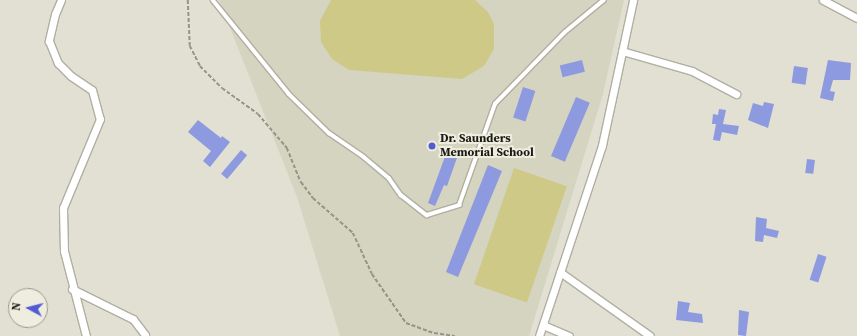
<!DOCTYPE html>
<style>
body{margin:0}
#map{position:relative;width:857px;height:336px;overflow:hidden;background:#e1e0d2;font-family:"Source Serif 4",serif}
div>[style]{position:absolute}
.built>*{inset:0;background:#d5d4c0}
.green>*{inset:0;background:#cec987;transform-origin:0 0}
.building>*{inset:0;background:#8d9ae0;transform-origin:0 0}
.path>*{height:1.5px;margin-top:-0.75px;transform-origin:0;background:repeating-linear-gradient(90deg,#95948a 0 4px,transparent 0 6px)}
.roads{filter:drop-shadow(1px 0 #b0afa2) drop-shadow(-1px 0 #b0afa2) drop-shadow(0 1px #b0afa2) drop-shadow(0 -1px #b0afa2)}
.lane>*{height:3.5px;margin:-1.75px;padding:0 1.75px;transform-origin:1.75px;border-radius:1.75px;background:#fff}
.street>*{height:7px;margin:-3.5px;padding:0 3.5px;transform-origin:3.5px;border-radius:3.5px;background:#fff}
.dots>*{width:11px;height:11px;translate:-50% -50%;box-sizing:border-box;border:2px solid #eeeddf;border-radius:50%}
span{translate:-50% -50%;white-space:nowrap;text-align:center;line-height:1.15;-webkit-text-stroke:4px #eeeddf;paint-order:stroke}
.poi-label{font-size:12px;color:#1a1a15;font-weight:700}
.left{translate:0 -50%;text-align:left}
.north{position:absolute;left:8px;top:288px;width:40px;height:40px;box-sizing:border-box;background:#eeeddf;border:1px solid #99998e;border-radius:50%;rotate:277deg;font-size:11px;font-weight:700;line-height:16px;text-align:center;color:#1a1a15}
.north::after{content:'';display:block;margin:auto;width:14px;height:18px;background:#525bd1;clip-path:polygon(50% 0,100% 100%,50% 72%,0 100%)}
</style>
<div id="map">
<div class="built">
<i style="clip-path:polygon(219px 0,624px 0,603px 94px,529px 336px,340px 336px,297px 197px)"></i>
</div>
<div class="green">
<i style="clip-path:polygon(331px 0,475px 0,488px 12px,494px 24px,494px 49px,484px 66px,462px 79px,349px 70px,332px 59px,321px 42px,320px 21px)"></i>
<i style="left:514px;top:168px;width:56px;height:123px;rotate:19deg"></i>
</div>
<div class="building">
<i style="left:582px;top:60px;width:12px;height:23px;rotate:76deg"></i>
<i style="clip-path:polygon(828px 60px,851px 63px,850px 80px,833px 80px,830px 91px,835px 92px,833px 101px,820px 98px)"></i>
<i style="left:794px;top:66px;width:14px;height:17px;rotate:8deg"></i>
<i style="left:523px;top:87px;width:13px;height:32px;rotate:18deg"></i>
<i style="left:576px;top:97px;width:15px;height:64px;rotate:23deg"></i>
<i style="clip-path:polygon(764px 102px,774px 104px,768px 128px,748px 120px,753px 103px,763px 106px)"></i>
<i style="clip-path:polygon(719px 109px,726px 110px,723px 124px,739px 126px,737px 135px,722px 132px,720px 141px,713px 140px,716px 124px,712px 124px,713px 114px,718px 115px)"></i>
<i style="clip-path:polygon(198px 120px,221px 138px,222px 136px,230px 142px,210px 167px,203px 161px,211px 151px,188px 132px)"></i>
<i style="left:241px;top:150px;width:8px;height:31px;rotate:40deg"></i>
<i style="clip-path:polygon(447px 151px,458px 155px,447px 186px,444px 185px,435px 206px,428px 203px)"></i>
<i style="left:807px;top:159px;width:8px;height:14px;rotate:7deg"></i>
<i style="clip-path:polygon(488px 165px,502px 171px,458px 277px,446px 272px)"></i>
<i style="clip-path:polygon(756px 217px,767px 219px,766px 228px,779px 231px,777px 238px,764px 235px,763px 242px,755px 241px)"></i>
<i style="left:818px;top:254px;width:9px;height:27px;rotate:18deg"></i>
<i style="clip-path:polygon(678px 301px,690px 303px,688px 312px,702px 314px,703px 323px,676px 320px)"></i>
<i style="clip-path:polygon(739px 310px,749px 312px,746px 336px,738px 335px)"></i>
</div>
<div class="path">
<i style="left:188px;top:0;width:46px;rotate:87.5deg"></i>
<i style="left:190px;top:46px;width:22px;rotate:63deg"></i>
<i style="left:200px;top:66px;width:31px;rotate:45deg"></i>
<i style="left:222px;top:88px;width:44px;rotate:35.8deg"></i>
<i style="left:258px;top:114px;width:45px;rotate:49.5deg"></i>
<i style="left:287px;top:148px;width:37px;rotate:68deg"></i>
<i style="left:301px;top:182px;width:20px;rotate:53deg"></i>
<i style="left:313px;top:198px;width:53px;rotate:41.2deg"></i>
<i style="left:353px;top:233px;width:45px;rotate:65.1deg"></i>
<i style="left:372px;top:274px;width:60px;rotate:55.2deg"></i>
<i style="left:406px;top:323px;width:30px;rotate:20deg"></i>
<i style="left:434px;top:333px;width:21px;rotate:8deg"></i>
</div>
<div class="roads">
<div class="lane">
<i style="left:213px;top:0;width:121px;rotate:51deg"></i>
<i style="left:289px;top:94px;width:56px;rotate:44.3deg"></i>
<i style="left:329px;top:133px;width:42px;rotate:34.4deg"></i>
<i style="left:364px;top:157px;width:33px;rotate:40deg"></i>
<i style="left:389px;top:178px;width:21px;rotate:55deg"></i>
<i style="left:401px;top:195px;width:33px;rotate:38deg"></i>
<i style="left:427px;top:215px;width:34px;rotate:-17deg"></i>
<i style="left:459px;top:205px;width:107px;rotate:-70.4deg"></i>
<i style="left:495px;top:104px;width:100px;rotate:-45.8deg"></i>
<i style="left:565px;top:32px;width:50px;rotate:-39.4deg"></i>
</div>
<div class="street">
<i style="left:61px;top:0;width:15px;rotate:113deg"></i>
<i style="left:55px;top:14px;width:28px;rotate:103deg"></i>
<i style="left:49px;top:41px;width:24px;rotate:68deg"></i>
<i style="left:58px;top:63px;width:18px;rotate:45deg"></i>
<i style="left:71px;top:76px;width:25px;rotate:34deg"></i>
<i style="left:92px;top:90px;width:30px;rotate:75deg"></i>
<i style="left:100px;top:119px;width:96px;rotate:112.6deg"></i>
<i style="left:63px;top:208px;width:43px;rotate:88.7deg"></i>
<i style="left:64px;top:251px;width:88px;rotate:75.5deg"></i>
<i style="left:823px;top:0;width:38px;rotate:28deg"></i>
<i style="left:622px;top:51px;width:73px;rotate:15.9deg"></i>
<i style="left:692px;top:71px;width:50px;rotate:27.6deg"></i>
<i style="left:560px;top:272px;width:110px;rotate:35.4deg"></i>
<i style="left:72px;top:289px;width:68px;rotate:26.2deg"></i>
<i style="left:133px;top:319px;width:20px;rotate:53deg"></i>
<i style="left:543px;top:325px;width:28px;rotate:23deg"></i>
<i style="left:539px;top:336px;width:201px;rotate:-71.7deg"></i>
<i style="left:602px;top:145px;width:148px;rotate:-77.9deg"></i>
</div>
</div>
<div class="dots">
<i style="left:432px;top:146px;background:#525bd1"></i>
</div>
<div class="poi-label">
<span class="left" style="left:440px;top:146px">Dr. Saunders<br>Memorial School</span>
</div>
<div class="north">N</div>
</div>
